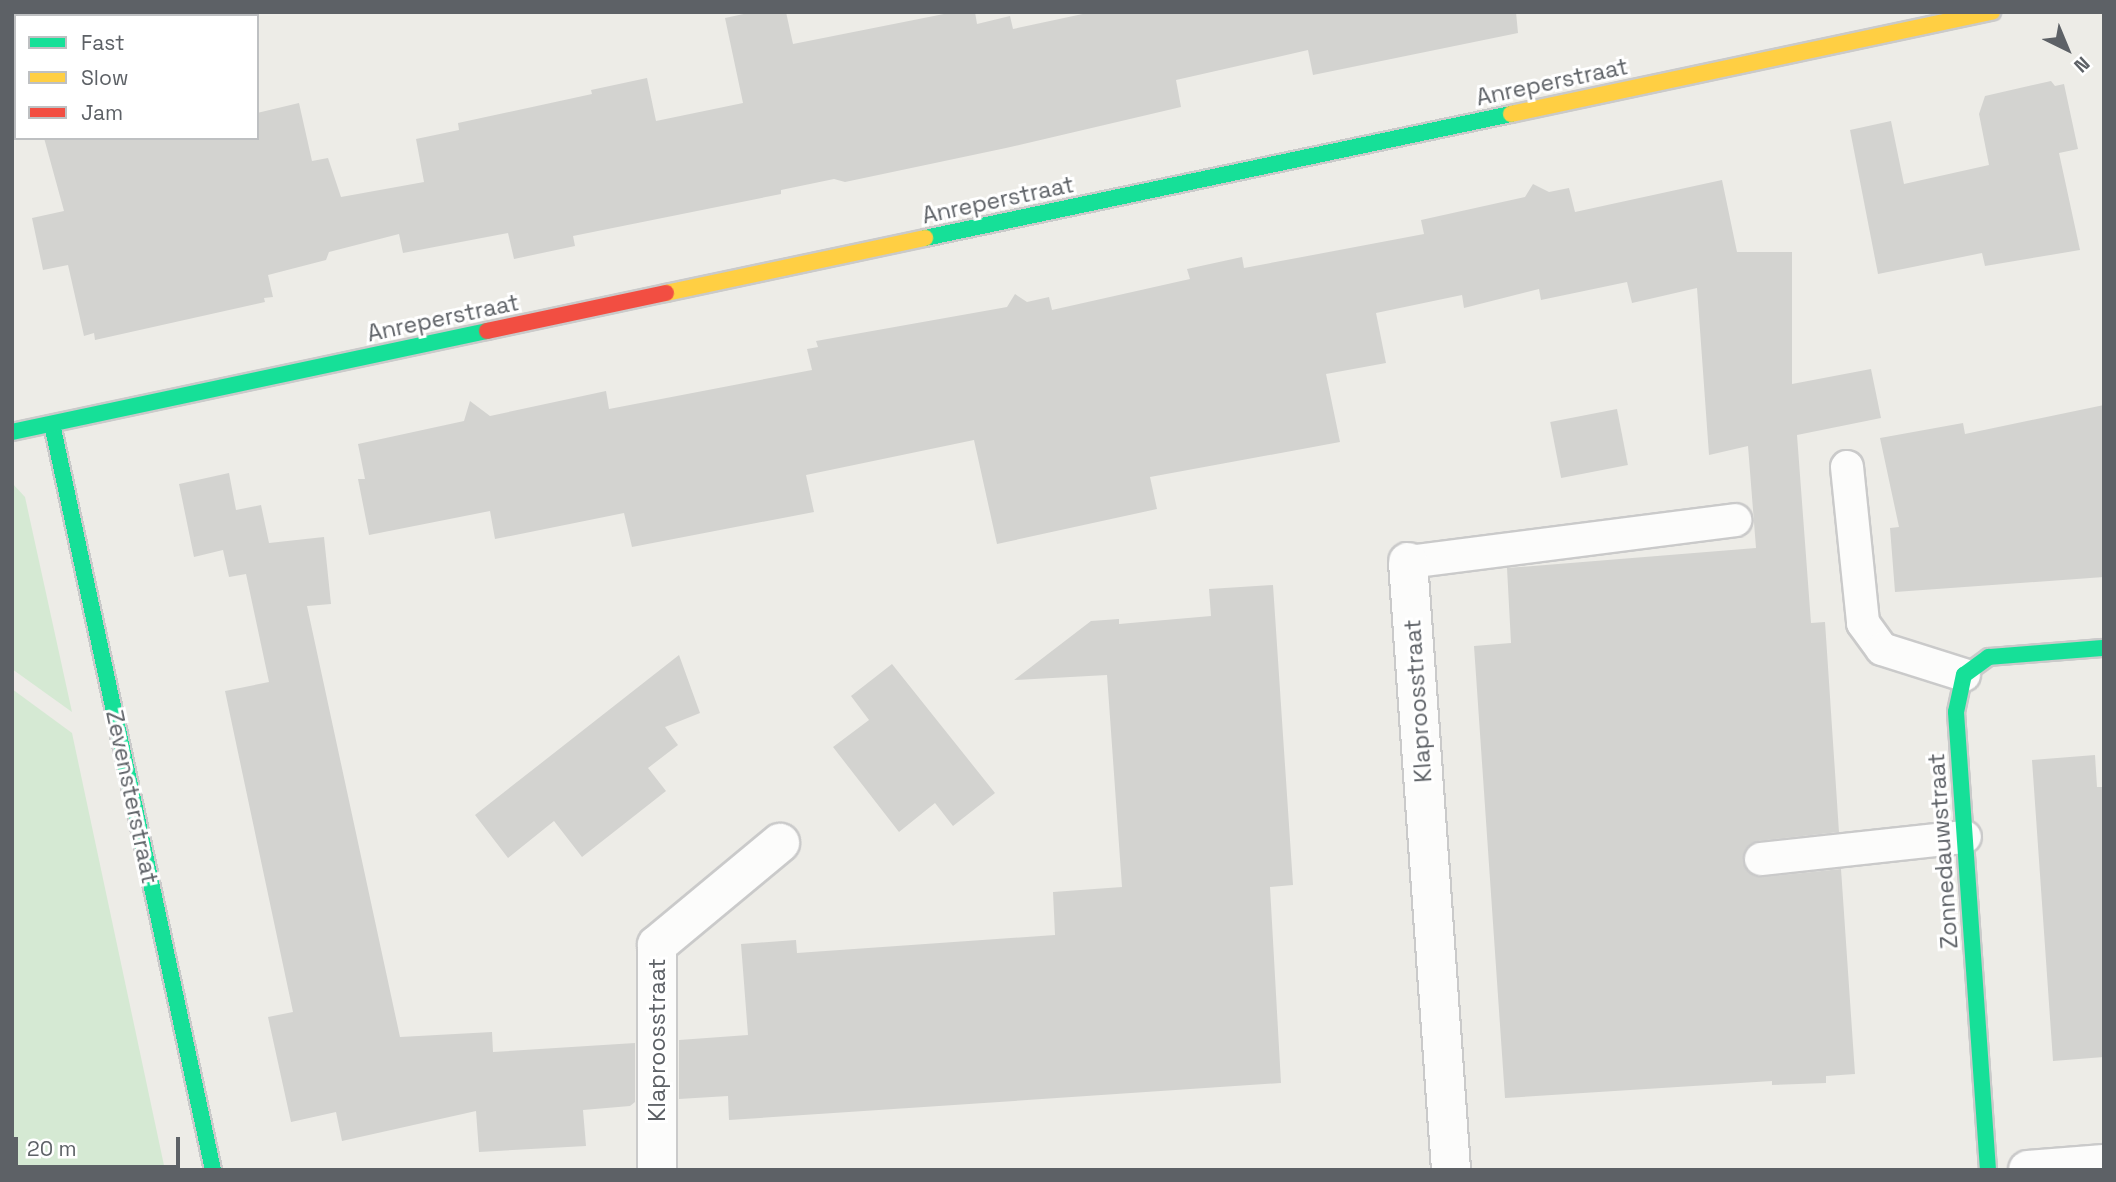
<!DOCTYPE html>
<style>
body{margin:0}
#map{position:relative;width:2116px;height:1182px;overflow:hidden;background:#edece7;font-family:"Space Grotesk",sans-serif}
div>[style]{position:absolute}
.green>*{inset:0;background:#d5e9d3}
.building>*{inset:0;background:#d3d3d0;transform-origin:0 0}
.roads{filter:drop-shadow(2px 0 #cacaca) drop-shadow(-2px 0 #cacaca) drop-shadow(0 2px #cacaca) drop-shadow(0 -2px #cacaca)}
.lane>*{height:32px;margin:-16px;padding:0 16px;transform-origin:16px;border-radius:16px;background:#fcfcfb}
.street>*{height:38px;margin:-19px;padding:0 19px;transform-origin:19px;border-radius:19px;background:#fcfcfb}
.fast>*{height:16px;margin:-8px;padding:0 8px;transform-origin:8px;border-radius:8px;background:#16e098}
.slow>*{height:16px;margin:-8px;padding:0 8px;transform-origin:8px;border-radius:8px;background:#ffcf43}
.jam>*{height:16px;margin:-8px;padding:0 8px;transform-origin:8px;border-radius:8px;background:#f24e42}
span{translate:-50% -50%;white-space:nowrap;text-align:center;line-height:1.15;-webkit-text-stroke:6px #fff;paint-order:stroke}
.street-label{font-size:23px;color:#5d6166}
.frame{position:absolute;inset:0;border:14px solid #5d6166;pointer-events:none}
.legend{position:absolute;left:14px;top:14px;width:245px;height:126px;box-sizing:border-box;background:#fff;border:2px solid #bec0c2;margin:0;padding:9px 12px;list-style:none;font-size:21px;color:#5d6166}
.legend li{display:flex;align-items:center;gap:14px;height:35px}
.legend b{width:35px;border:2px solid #bec0c2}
.north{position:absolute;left:2032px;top:14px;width:70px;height:70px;-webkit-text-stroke:5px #fff;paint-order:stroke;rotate:137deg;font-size:19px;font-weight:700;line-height:28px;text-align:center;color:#5d6166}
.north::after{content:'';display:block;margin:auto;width:24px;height:32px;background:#5d6166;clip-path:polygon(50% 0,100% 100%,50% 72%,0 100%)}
.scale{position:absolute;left:14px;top:1137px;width:166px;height:32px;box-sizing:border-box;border:4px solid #5d6166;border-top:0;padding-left:9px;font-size:21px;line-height:24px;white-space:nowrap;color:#5d6166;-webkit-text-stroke:5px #fff;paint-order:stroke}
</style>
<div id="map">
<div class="green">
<i style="clip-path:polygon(12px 483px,25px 497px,72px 712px,12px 669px)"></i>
<i style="clip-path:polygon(12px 689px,72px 733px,165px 1170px,12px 1170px)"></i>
</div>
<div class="building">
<i style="clip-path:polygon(753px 12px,786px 12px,793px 44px,954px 12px,975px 12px,977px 24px,1010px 16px,1013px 29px,1092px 12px,1516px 12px,1518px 33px,1313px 75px,1308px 50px,1176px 80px,1181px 107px,1006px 148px,845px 182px,834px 179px,781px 190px,781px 194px,573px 236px,575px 246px,514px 259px,508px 233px,403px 253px,399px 234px,329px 252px,326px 260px,268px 275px,273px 297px,264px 298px,265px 302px,95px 340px,94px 333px,84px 336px,68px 265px,43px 270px,32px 218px,64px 211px,44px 138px,257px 138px,257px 113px,299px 103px,312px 161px,328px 158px,341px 197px,424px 182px,416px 139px,459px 130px,458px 123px,592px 94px,591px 90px,647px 78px,656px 121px,743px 103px,725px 18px)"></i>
<i style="clip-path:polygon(2051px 81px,2055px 86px,2064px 84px,2078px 149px,2059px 153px,2080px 250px,1985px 266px,1982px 253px,1878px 274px,1850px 130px,1891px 121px,1904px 184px,1989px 165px,1979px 114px,1985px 96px)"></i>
<i style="clip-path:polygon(1722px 180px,1737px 252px,1792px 252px,1792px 384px,1871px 369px,1881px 418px,1797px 435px,1811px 623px,1825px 622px,1839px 832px,1758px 841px,1750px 845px,1743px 860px,1747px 870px,1762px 877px,1841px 869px,1855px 1074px,1826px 1076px,1826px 1083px,1772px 1085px,1772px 1081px,1505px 1098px,1474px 646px,1511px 643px,1507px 568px,1756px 548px,1748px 446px,1709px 455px,1697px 288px,1632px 303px,1627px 282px,1541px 300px,1539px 289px,1464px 308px,1462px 295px,1376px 313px,1386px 363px,1326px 374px,1340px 442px,1150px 477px,1157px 509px,997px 544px,974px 440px,806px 475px,814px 512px,632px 547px,624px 513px,495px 539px,490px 511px,369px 535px,358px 479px,365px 479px,358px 444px,464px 421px,470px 401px,490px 416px,606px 391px,609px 409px,812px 370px,807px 349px,818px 347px,816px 341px,1007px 307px,1015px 294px,1027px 302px,1049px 297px,1052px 310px,1190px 279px,1187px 269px,1242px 257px,1244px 268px,1424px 234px,1421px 220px,1525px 197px,1533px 184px,1549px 192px,1569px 188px,1575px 212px)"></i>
<i style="clip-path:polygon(2104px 405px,2104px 577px,1895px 592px,1890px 528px,1899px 527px,1880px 438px,1963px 423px,1965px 434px)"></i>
<i style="left:1617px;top:409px;width:57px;height:68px;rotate:79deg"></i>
<i style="clip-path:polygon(229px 473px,236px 510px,261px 505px,269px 543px,324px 537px,331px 604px,307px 606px,400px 1037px,492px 1032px,493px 1052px,635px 1043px,635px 1102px,630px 1106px,583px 1110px,586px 1146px,479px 1152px,476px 1111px,342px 1141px,336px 1112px,291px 1122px,268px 1017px,293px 1012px,225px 691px,269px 682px,246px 574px,229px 577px,223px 550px,194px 557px,179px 484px)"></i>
<i style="clip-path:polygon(1273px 585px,1293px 885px,1270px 887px,1281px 1083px,729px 1120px,728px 1096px,679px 1099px,679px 1040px,748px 1035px,741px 944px,796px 940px,797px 953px,1055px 935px,1053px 892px,1122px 887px,1107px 675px,1014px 680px,1091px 621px,1119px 619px,1119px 624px,1211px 616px,1209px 589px)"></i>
<i style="clip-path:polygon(679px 655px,700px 713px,665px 727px,678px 745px,648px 768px,666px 791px,582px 857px,554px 821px,508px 858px,475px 815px)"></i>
<i style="clip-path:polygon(892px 664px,995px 793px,953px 826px,935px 803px,899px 832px,833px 747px,869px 720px,851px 696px)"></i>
<i style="clip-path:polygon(2095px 755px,2097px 787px,2104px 787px,2104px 1057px,2053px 1061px,2032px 760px)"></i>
</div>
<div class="roads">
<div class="lane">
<i style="left:1847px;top:467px;width:157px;rotate:84.1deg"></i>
<i style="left:1863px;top:623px;width:32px;rotate:54deg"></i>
<i style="left:1882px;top:649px;width:86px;rotate:17.6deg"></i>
<i style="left:1408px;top:562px;width:330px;rotate:-7.3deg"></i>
<i style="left:1761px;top:859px;width:205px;rotate:-6.2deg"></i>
</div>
<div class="street">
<i style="left:1408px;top:562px;width:610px;rotate:85.95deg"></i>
<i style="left:657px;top:1170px;width:225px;rotate:-90deg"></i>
<i style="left:657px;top:945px;width:160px;rotate:-39.7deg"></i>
<i style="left:2028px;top:1170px;width:76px;rotate:-4.5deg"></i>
</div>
<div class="fast">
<i style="left:925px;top:238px;width:599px;rotate:-11.95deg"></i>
<i style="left:52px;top:424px;width:763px;rotate:77.82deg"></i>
<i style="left:12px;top:432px;width:486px;rotate:-12deg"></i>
<i style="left:1988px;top:1170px;width:459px;rotate:-94deg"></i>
<i style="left:1956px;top:712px;width:38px;rotate:-78deg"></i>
<i style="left:1964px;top:675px;width:31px;rotate:-36deg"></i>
<i style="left:1989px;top:657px;width:115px;rotate:-4.5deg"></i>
</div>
<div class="slow">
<i style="left:1511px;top:114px;width:492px;rotate:-12deg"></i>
<i style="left:666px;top:293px;width:265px;rotate:-12deg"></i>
</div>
<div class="jam">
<i style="left:487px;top:331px;width:183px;rotate:-12deg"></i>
</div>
</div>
<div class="street-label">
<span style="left:1552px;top:82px;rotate:-12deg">Anreperstraat</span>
<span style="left:998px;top:200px;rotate:-12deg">Anreperstraat</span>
<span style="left:443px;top:318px;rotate:-12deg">Anreperstraat</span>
<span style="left:1418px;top:701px;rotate:-94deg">Klaproosstraat</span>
<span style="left:132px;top:797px;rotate:78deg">Zevensterstraat</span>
<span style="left:1943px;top:851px;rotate:-94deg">Zonnedauwstraat</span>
<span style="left:657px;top:1040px;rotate:-90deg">Klaproosstraat</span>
</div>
<div class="frame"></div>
<ul class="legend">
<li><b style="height:9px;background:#16e098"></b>Fast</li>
<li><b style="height:9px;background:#ffcf43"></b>Slow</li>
<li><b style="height:9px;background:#f24e42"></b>Jam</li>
</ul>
<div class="north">N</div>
<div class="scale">20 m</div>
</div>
